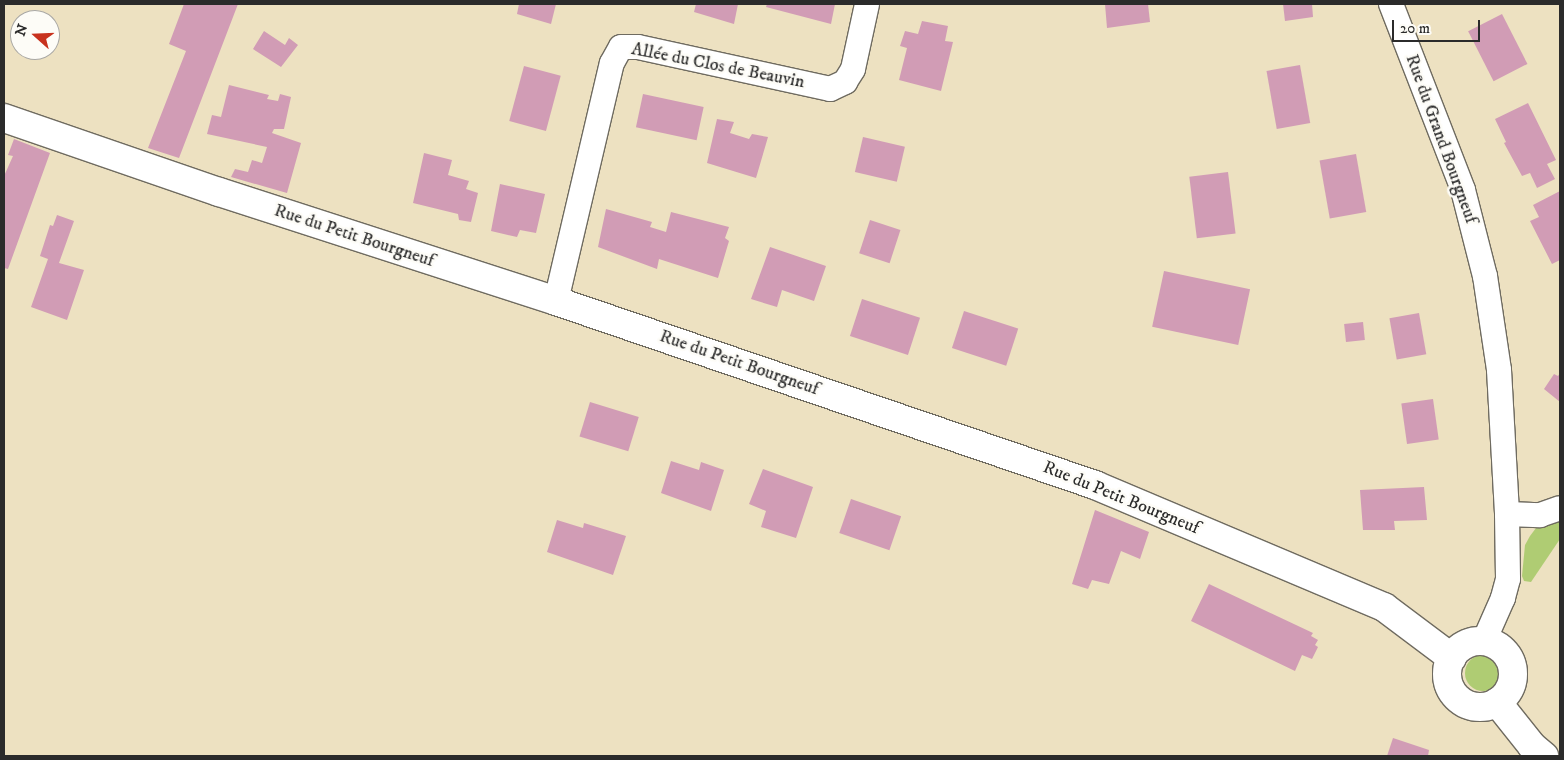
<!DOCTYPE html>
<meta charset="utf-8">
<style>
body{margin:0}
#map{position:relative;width:1564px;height:760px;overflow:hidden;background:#ede1c1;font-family:"IM FELL DW Pica",serif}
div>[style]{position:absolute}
.green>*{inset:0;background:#afcc73}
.round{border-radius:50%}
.building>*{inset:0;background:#d19cb5;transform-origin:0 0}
.roads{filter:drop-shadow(1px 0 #6f6b60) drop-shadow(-1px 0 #6f6b60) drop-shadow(0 1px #6f6b60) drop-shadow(0 -1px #6f6b60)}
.street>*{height:24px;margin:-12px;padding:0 12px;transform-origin:12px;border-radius:12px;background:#fff}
.secondary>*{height:28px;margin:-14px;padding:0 14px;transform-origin:14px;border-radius:14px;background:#fff}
.secondary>.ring{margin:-14px;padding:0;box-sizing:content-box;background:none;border:28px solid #fff;border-radius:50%}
span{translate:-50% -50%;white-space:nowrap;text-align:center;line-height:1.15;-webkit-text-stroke:5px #fdfcf7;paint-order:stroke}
.street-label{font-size:18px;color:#2b2b2b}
.frame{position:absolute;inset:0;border:5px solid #2b2b2b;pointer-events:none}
.north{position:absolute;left:10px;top:10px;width:50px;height:50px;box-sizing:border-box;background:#fdfcf7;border:1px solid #a9a8a5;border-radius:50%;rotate:290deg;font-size:14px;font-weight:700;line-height:20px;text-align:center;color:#2b2b2b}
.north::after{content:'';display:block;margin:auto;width:18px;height:22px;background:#c8321e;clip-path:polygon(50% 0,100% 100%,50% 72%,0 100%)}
.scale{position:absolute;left:1392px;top:20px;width:88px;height:22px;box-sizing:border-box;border:2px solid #2b2b2b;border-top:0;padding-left:6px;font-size:15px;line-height:18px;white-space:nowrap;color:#2b2b2b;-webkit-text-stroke:4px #fdfcf7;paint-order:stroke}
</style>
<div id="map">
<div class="green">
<i style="clip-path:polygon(1560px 518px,1560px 539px,1531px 582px,1524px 581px,1522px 576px,1525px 545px,1530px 536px,1536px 528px)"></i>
<i class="round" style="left:1465px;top:655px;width:36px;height:36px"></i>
</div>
<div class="building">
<i style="clip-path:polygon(184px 4px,238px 4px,179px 158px,148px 148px,186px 51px,169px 44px)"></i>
<i style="clip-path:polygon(519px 4px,556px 4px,551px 24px,517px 14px)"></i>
<i style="clip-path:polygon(696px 4px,738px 4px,734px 24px,694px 12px)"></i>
<i style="clip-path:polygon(767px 4px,835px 4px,831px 24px,766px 7px)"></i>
<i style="clip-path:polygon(1105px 4px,1148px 4px,1150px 22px,1107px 28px)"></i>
<i style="clip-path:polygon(1283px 4px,1312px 4px,1313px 17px,1285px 21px)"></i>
<i style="left:1502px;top:14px;width:56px;height:38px;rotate:63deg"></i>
<i style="clip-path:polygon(922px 21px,948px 26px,945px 41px,953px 42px,941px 91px,899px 80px,907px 48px,900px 46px,905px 31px,918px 34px)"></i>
<i style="clip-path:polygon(264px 31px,285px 45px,289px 38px,298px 45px,281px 67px,253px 49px)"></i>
<i style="left:1300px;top:65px;width:59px;height:34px;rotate:80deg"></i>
<i style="left:524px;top:66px;width:38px;height:57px;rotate:15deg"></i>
<i style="clip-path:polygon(229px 85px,269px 95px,267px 99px,278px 101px,280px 94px,291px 97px,284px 129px,274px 129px,272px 133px,301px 143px,287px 193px,231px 177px,235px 169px,248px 172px,252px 160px,262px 163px,267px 147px,207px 134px,212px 115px,221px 117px)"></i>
<i style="left:643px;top:94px;width:62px;height:34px;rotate:12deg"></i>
<i style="clip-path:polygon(1528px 103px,1556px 160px,1547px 164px,1555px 179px,1537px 188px,1530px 173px,1522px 176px,1504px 143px,1506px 142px,1495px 119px)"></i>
<i style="clip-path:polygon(717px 119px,734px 122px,730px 133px,749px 139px,752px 134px,768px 137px,756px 178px,707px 163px)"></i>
<i style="left:863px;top:137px;width:43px;height:36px;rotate:13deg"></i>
<i style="clip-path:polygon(14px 139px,50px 153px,8px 269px,4px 268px,4px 176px,13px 156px,8px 155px)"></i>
<i style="clip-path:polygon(424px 153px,452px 160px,448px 175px,469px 181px,466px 189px,478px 193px,471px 222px,459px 220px,458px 214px,413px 203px)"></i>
<i style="left:1356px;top:154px;width:59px;height:37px;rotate:80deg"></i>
<i style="left:1228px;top:172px;width:62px;height:39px;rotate:83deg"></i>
<i style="clip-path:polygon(500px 184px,545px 194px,536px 233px,520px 230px,517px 237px,491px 231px)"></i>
<i style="clip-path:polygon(1560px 191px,1560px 260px,1552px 264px,1530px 221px,1539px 217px,1533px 205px)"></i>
<i style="clip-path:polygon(606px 209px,652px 222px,650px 227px,666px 232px,671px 212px,729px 227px,725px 238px,729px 241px,718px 278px,659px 259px,657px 269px,598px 247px)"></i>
<i style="clip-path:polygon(57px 215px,74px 221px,59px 263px,84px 270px,67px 320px,31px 307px,48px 259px,40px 256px,50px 225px,53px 226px)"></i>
<i style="left:870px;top:220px;width:32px;height:35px;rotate:18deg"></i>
<i style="clip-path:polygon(770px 247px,826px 266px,814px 301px,782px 290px,777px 307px,751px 299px)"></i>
<i style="left:1164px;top:271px;width:88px;height:57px;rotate:12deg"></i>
<i style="left:862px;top:299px;width:61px;height:39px;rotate:18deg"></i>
<i style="left:964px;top:311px;width:57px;height:39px;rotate:18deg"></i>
<i style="left:1419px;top:313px;width:42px;height:30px;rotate:80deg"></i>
<i style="left:1363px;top:322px;width:18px;height:19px;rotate:84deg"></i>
<i style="clip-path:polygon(1560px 373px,1560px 402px,1544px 389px,1554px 374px,1558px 376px)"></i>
<i style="left:1433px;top:399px;width:41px;height:32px;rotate:82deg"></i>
<i style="left:590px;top:402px;width:51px;height:36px;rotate:17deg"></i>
<i style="clip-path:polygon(671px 461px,699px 470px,701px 462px,724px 470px,711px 511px,661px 493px)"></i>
<i style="clip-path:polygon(763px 469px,813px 487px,796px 538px,761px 527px,766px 511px,749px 504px)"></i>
<i style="clip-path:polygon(1424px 487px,1427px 520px,1394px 521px,1395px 530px,1363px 530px,1360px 490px)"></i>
<i style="left:851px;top:499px;width:53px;height:36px;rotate:19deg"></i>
<i style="clip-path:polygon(1095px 510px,1149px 532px,1140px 559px,1121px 551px,1109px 584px,1092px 580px,1088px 589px,1072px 584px)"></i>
<i style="clip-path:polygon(557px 520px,583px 528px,584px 523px,626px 536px,613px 575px,547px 552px)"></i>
<i style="clip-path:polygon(1209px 584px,1313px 633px,1311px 636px,1318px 640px,1315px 645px,1318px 647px,1312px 659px,1302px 655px,1295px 671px,1191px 621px)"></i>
<i style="clip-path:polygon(1393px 738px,1429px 750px,1428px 756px,1387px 756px)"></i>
</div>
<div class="roads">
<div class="street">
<i style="left:1391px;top:4px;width:199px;rotate:68.8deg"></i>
<i style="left:1463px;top:190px;width:89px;rotate:75.7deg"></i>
<i style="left:1485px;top:276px;width:95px;rotate:81.5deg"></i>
<i style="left:1499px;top:370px;width:144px;rotate:86.8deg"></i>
<i style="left:1507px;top:514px;width:65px;rotate:89.1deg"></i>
<i style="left:1508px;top:579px;width:20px;rotate:105deg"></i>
<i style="left:1503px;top:598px;width:47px;rotate:113.8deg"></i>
<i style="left:556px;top:301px;width:244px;rotate:-76.8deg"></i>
<i style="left:612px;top:63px;width:18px;rotate:-61deg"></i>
<i style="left:621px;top:47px;width:17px"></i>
<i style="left:638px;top:47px;width:197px;rotate:12.3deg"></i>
<i style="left:830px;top:89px;width:17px;rotate:-25deg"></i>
<i style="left:845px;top:82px;width:15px;rotate:-58deg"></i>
<i style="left:853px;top:69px;width:66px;rotate:-77.8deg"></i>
<i style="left:1507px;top:514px;width:33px;rotate:2deg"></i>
<i style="left:1540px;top:515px;width:21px;rotate:-19deg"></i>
</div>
<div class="secondary">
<i style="left:4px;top:118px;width:227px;rotate:19deg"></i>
<i style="left:219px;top:192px;width:354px;rotate:17.9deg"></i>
<i style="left:556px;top:301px;width:570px;rotate:18.85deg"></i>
<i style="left:1095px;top:485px;width:314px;rotate:22.9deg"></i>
<i style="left:1384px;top:607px;width:85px;rotate:36.9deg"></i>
<i class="ring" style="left:1447px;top:641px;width:38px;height:38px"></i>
<i style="left:1497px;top:702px;width:56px;rotate:51.5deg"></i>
<i style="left:1532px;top:746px;width:16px;rotate:40deg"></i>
</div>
</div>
<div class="street-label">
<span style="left:718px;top:66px;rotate:11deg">Allée du Clos de Beauvin</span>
<span style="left:1441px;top:139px;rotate:70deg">Rue du Grand Bourgneuf</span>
<span style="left:354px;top:236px;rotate:18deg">Rue du Petit Bourgneuf</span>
<span style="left:739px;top:363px;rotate:19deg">Rue du Petit Bourgneuf</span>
<span style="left:1121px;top:498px;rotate:22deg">Rue du Petit Bourgneuf</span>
</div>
<div class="frame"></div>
<div class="north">N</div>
<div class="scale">20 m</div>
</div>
